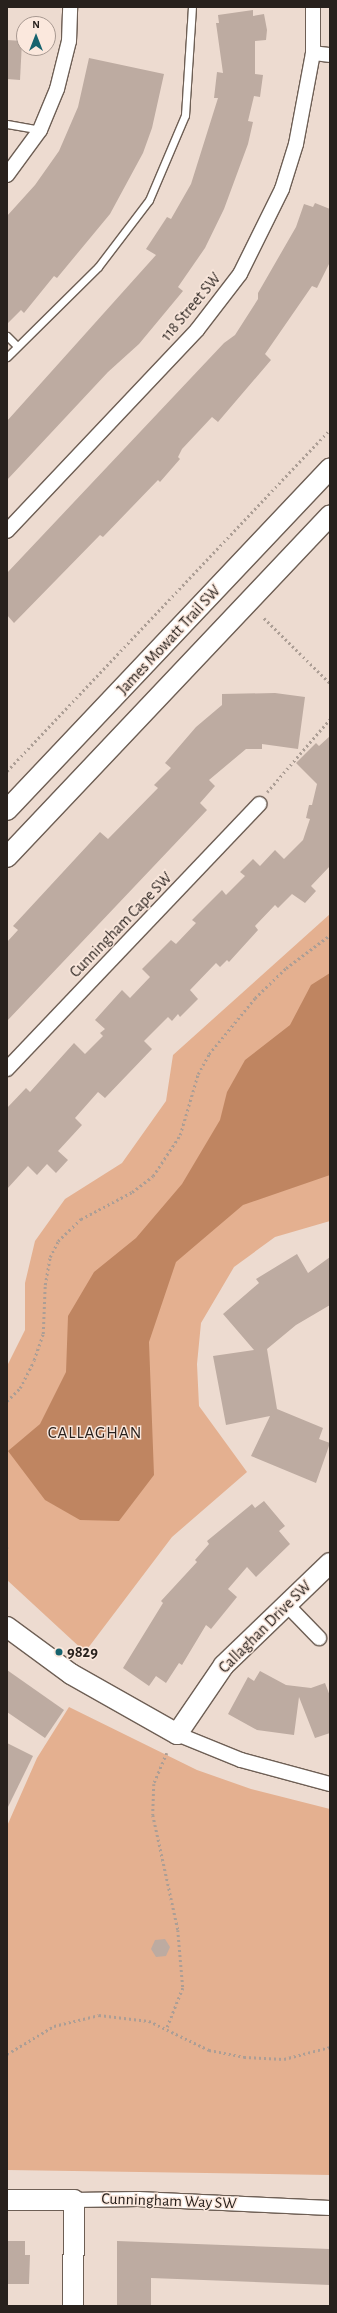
<!DOCTYPE html>
<style>
body{margin:0}
#map{position:relative;width:337px;height:2313px;overflow:hidden;background:#eddbd0;font-family:"Alegreya Sans",sans-serif}
div>[style]{position:absolute}
.green>*{inset:0;background:#e4b090}
.water>*{inset:0;background:#bf8561}
.building>*{inset:0;background:#bdaba1}
.path>*{height:2.5px;margin-top:-1.25px;transform-origin:0;background:repeating-linear-gradient(90deg,#ac9e95 0 2px,transparent 0 5px)}
.roads{filter:drop-shadow(1px 0 #6e5f55) drop-shadow(-1px 0 #6e5f55) drop-shadow(0 1px #6e5f55) drop-shadow(0 -1px #6e5f55)}
.lane>*{height:7px;margin:-3.5px;padding:0 3.5px;transform-origin:3.5px;border-radius:3.5px;background:#fff}
.street>*{height:14px;margin:-7px;padding:0 7px;transform-origin:7px;border-radius:7px;background:#fff}
.secondary>*{height:20px;margin:-10px;padding:0 10px;transform-origin:10px;border-radius:10px;background:#fff}
.dots>*{width:11px;height:11px;translate:-50% -50%;box-sizing:border-box;border:2px solid #fbe8dd;border-radius:50%}
span{translate:-50% -50%;white-space:nowrap;text-align:center;line-height:1.15;-webkit-text-stroke:3px #fbe8dd;paint-order:stroke}
.street-label{font-size:16px;color:#28211d}
.poi-label{font-size:16px;color:#28211d;font-weight:700}
.left{translate:0 -50%;text-align:left}
.neighbourhood-label{font-size:17px;color:#28211d;letter-spacing:1px}
.frame{position:absolute;inset:0;border:8px solid #28211d;pointer-events:none}
.north{position:absolute;left:16px;top:16px;width:40px;height:40px;box-sizing:border-box;background:#fbe8dd;border:1px solid #a79890;border-radius:50%;rotate:0deg;font-size:11px;font-weight:700;line-height:16px;text-align:center;color:#28211d}
.north::after{content:'';display:block;margin:auto;width:14px;height:18px;background:#17636e;clip-path:polygon(50% 0,100% 100%,50% 72%,0 100%)}
</style>
<div id="map">
<div class="green">
<i style="clip-path:polygon(330px 914px,330px 1221px,275px 1237px,234px 1267px,201px 1323px,197px 1364px,199px 1406px,247px 1472px,172px 1537px,85px 1652px,7px 1580px,7px 1366px,25px 1330px,25px 1283px,35px 1241px,65px 1199px,122px 1163px,166px 1101px,173px 1055px)"></i>
<i style="clip-path:polygon(69px 1707px,197px 1770px,251px 1789px,330px 1809px,330px 2175px,7px 2170px,7px 1826px,37px 1758px)"></i>
</div>
<div class="water">
<i style="clip-path:polygon(330px 973px,330px 1175px,243px 1205px,176px 1262px,149px 1342px,154px 1475px,119px 1521px,80px 1520px,45px 1500px,8px 1451px,40px 1424px,66px 1372px,68px 1316px,94px 1272px,136px 1238px,182px 1184px,220px 1120px,227px 1092px,245px 1060px,290px 1025px,311px 985px)"></i>
</div>
<div class="building">
<i style="clip-path:polygon(253px 10px,253px 16px,264px 14px,267px 30px,266px 40px,255px 41px,255px 74px,263px 75px,260px 97px,254px 96px,248px 121px,253px 122px,248px 144px,224px 209px,205px 248px,178px 287px,183px 291px,139px 344px,108px 372px,7px 480px,7px 421px,156px 255px,146px 249px,167px 217px,171px 219px,191px 184px,218px 98px,214px 98px,217px 72px,223px 73px,216px 23px,219px 23px,218px 15px)"></i>
<i style="clip-path:polygon(7px 40px,22px 41px,20px 80px,7px 79px)"></i>
<i style="clip-path:polygon(89px 58px,164px 74px,152px 128px,143px 153px,110px 214px,57px 278px,54px 276px,24px 313px,21px 310px,7px 324px,7px 216px,35px 185px,59px 151px,78px 107px)"></i>
<i style="clip-path:polygon(315px 203px,330px 209px,330px 262px,317px 288px,312px 286px,265px 354px,271px 360px,218px 422px,212px 417px,182px 449px,178px 457px,180px 459px,160px 482px,158px 480px,103px 537px,100px 535px,14px 623px,7px 615px,7px 573px,224px 343px,235px 335px,258px 299px,258px 293px,296px 227px,304px 204px,313px 207px)"></i>
<i style="clip-path:polygon(275px 693px,305px 697px,298px 749px,262px 744px,262px 749px,246px 749px,209px 780px,215px 786px,200px 803px,207px 810px,7px 1021px,7px 942px,18px 930px,13px 926px,100px 832px,108px 839px,158px 788px,154px 785px,171px 768px,165px 763px,196px 727px,222px 705px,222px 694px)"></i>
<i style="clip-path:polygon(330px 736px,330px 866px,311px 886px,316px 891px,305px 903px,292px 894px,278px 908px,275px 905px,255px 926px,258px 930px,229px 962px,227px 960px,220px 967px,216px 963px,190px 990px,198px 999px,180px 1017px,178px 1014px,172px 1021px,168px 1017px,144px 1041px,152px 1049px,105px 1098px,98px 1092px,75px 1118px,82px 1125px,58px 1151px,68px 1160px,56px 1173px,47px 1164px,37px 1175px,28px 1166px,7px 1189px,7px 1108px,26px 1088px,30px 1092px,74px 1043px,85px 1054px,103px 1036px,100px 1033px,105px 1029px,95px 1020px,122px 990px,130px 998px,150px 977px,142px 969px,171px 940px,176px 944px,196px 923px,192px 920px,222px 890px,226px 895px,245px 876px,240px 872px,253px 859px,260px 866px,275px 850px,284px 859px,303px 840px,310px 819px,306px 818px,309px 805px,312px 805px,317px 784px,296px 763px,316px 743px,319px 746px)"></i>
<i style="clip-path:polygon(297px 1254px,308px 1273px,330px 1257px,330px 1305px,296px 1325px,267px 1349px,277px 1409px,323px 1428px,319px 1439px,330px 1443px,316px 1483px,251px 1456px,270px 1416px,226px 1425px,213px 1356px,254px 1350px,223px 1314px,259px 1283px,256px 1279px)"></i>
<i style="clip-path:polygon(264px 1501px,285px 1526px,279px 1531px,290px 1544px,256px 1577px,247px 1567px,228px 1589px,237px 1597px,211px 1629px,206px 1625px,182px 1665px,179px 1663px,166px 1683px,156px 1676px,149px 1686px,123px 1668px,163px 1603px,161px 1601px,197px 1562px,195px 1560px,209px 1544px,207px 1541px,252px 1504px,255px 1508px)"></i>
<i style="clip-path:polygon(7px 1670px,64px 1710px,45px 1738px,7px 1712px)"></i>
<i style="clip-path:polygon(260px 1671px,286px 1685px,311px 1688px,325px 1683px,330px 1696px,330px 1733px,315px 1738px,299px 1697px,294px 1735px,257px 1730px,228px 1714px,248px 1677px,254px 1681px)"></i>
<i style="clip-path:polygon(7px 1743px,33px 1756px,7px 1809px)"></i>
<i style="clip-path:polygon(165px 1939px,170px 1947px,166px 1956px,156px 1957px,151px 1949px,155px 1940px)"></i>
<i style="clip-path:polygon(7px 2241px,25px 2241px,25px 2255px,30px 2255px,29px 2284px,7px 2284px)"></i>
<i style="clip-path:polygon(117px 2241px,330px 2249px,330px 2285px,151px 2278px,151px 2306px,117px 2306px)"></i>
</div>
<div class="path">
<i style="left:264px;top:618px;width:93px;rotate:44.6deg"></i>
<i style="left:7px;top:771px;width:470px;rotate:-46.6deg"></i>
<i style="left:267px;top:792px;width:96px;rotate:-49.2deg"></i>
<i style="left:7px;top:1401px;width:18px;rotate:-45deg"></i>
<i style="left:20px;top:1388px;width:31px;rotate:-63deg"></i>
<i style="left:34px;top:1360px;width:28px;rotate:-71deg"></i>
<i style="left:43px;top:1334px;width:49px;rotate:-87.7deg"></i>
<i style="left:45px;top:1285px;width:28px;rotate:-80deg"></i>
<i style="left:50px;top:1257px;width:18px;rotate:-63deg"></i>
<i style="left:58px;top:1241px;width:32px;rotate:-44deg"></i>
<i style="left:81px;top:1219px;width:58px;rotate:-27.9deg"></i>
<i style="left:132px;top:1192px;width:26px;rotate:-37deg"></i>
<i style="left:153px;top:1176px;width:49px;rotate:-56.6deg"></i>
<i style="left:180px;top:1135px;width:64px;rotate:-73.6deg"></i>
<i style="left:198px;top:1074px;width:23px;rotate:-61deg"></i>
<i style="left:209px;top:1054px;width:72px;rotate:-50.6deg"></i>
<i style="left:255px;top:998px;width:43px;rotate:-44.1deg"></i>
<i style="left:286px;top:968px;width:55px;rotate:-36.9deg"></i>
<i style="left:7px;top:1547px;width:5px;rotate:90deg"></i>
<i style="left:167px;top:1753px;width:34px;rotate:113deg"></i>
<i style="left:154px;top:1784px;width:31px;rotate:92deg"></i>
<i style="left:153px;top:1815px;width:118px;rotate:77.7deg"></i>
<i style="left:178px;top:1930px;width:58px;rotate:85.1deg"></i>
<i style="left:183px;top:1988px;width:43px;rotate:111.8deg"></i>
<i style="left:7px;top:2054px;width:55px;rotate:-30.8deg"></i>
<i style="left:54px;top:2026px;width:46px;rotate:-13.7deg"></i>
<i style="left:99px;top:2015px;width:50px;rotate:6.8deg"></i>
<i style="left:149px;top:2021px;width:67px;rotate:25.8deg"></i>
<i style="left:209px;top:2050px;width:36px;rotate:11deg"></i>
<i style="left:244px;top:2057px;width:40px;rotate:2.9deg"></i>
<i style="left:284px;top:2059px;width:48px;rotate:-14.6deg"></i>
</div>
<div class="roads">
<div class="lane">
<i style="left:7px;top:124px;width:34px;rotate:10deg"></i>
<i style="left:7px;top:336px;width:14px;rotate:45deg"></i>
<i style="left:7px;top:357px;width:128px;rotate:-44.7deg"></i>
<i style="left:98px;top:267px;width:84px;rotate:-52.7deg"></i>
<i style="left:149px;top:200px;width:92px;rotate:-67deg"></i>
<i style="left:185px;top:115px;width:108px;rotate:-86.3deg"></i>
</div>
<div class="street">
<i style="left:313px;top:53px;width:17px;rotate:7deg"></i>
<i style="left:7px;top:175px;width:56px;rotate:-53.7deg"></i>
<i style="left:40px;top:130px;width:44px;rotate:-67.5deg"></i>
<i style="left:57px;top:89px;width:49px;rotate:-76deg"></i>
<i style="left:69px;top:41px;width:34px;rotate:-88deg"></i>
<i style="left:7px;top:531px;width:277px;rotate:-46.6deg"></i>
<i style="left:197px;top:330px;width:71px;rotate:-52.5deg"></i>
<i style="left:240px;top:274px;width:95px;rotate:-63.7deg"></i>
<i style="left:282px;top:189px;width:47px;rotate:-72.7deg"></i>
<i style="left:296px;top:144px;width:93px;rotate:-79.4deg"></i>
<i style="left:313px;top:53px;width:46px;rotate:-90deg"></i>
<i style="left:7px;top:1069px;width:366px;rotate:-46.4deg"></i>
<i style="left:285px;top:1603px;width:49px;rotate:45.8deg"></i>
<i style="left:177px;top:1734px;width:69px;rotate:22.1deg"></i>
<i style="left:241px;top:1760px;width:92px;rotate:15.1deg"></i>
<i style="left:74px;top:2200px;width:64px;rotate:-0.9deg"></i>
<i style="left:138px;top:2199px;width:192px;rotate:2.7deg"></i>
</div>
<div class="secondary">
<i style="left:7px;top:810px;width:470px;rotate:-46.6deg"></i>
<i style="left:7px;top:857px;width:470px;rotate:-46.6deg"></i>
<i style="left:7px;top:1627px;width:79px;rotate:36.3deg"></i>
<i style="left:71px;top:1674px;width:122px;rotate:29.5deg"></i>
<i style="left:177px;top:1734px;width:83px;rotate:-55.7deg"></i>
<i style="left:224px;top:1665px;width:147px;rotate:-43.9deg"></i>
<i style="left:7px;top:2200px;width:67px"></i>
<i style="left:74px;top:2200px;width:106px;rotate:90.5deg"></i>
</div>
</div>
<div class="dots">
<i style="left:59px;top:1652px;background:#17636e"></i>
</div>
<div class="street-label">
<span style="left:191px;top:307px;rotate:-50deg">118 Street SW</span>
<span style="left:169px;top:640px;rotate:-47deg">James Mowatt Trail SW</span>
<span style="left:121px;top:925px;rotate:-46deg">Cunningham Cape SW</span>
<span style="left:265px;top:1627px;rotate:-45deg">Callaghan Drive SW</span>
<span style="left:169px;top:2201px;rotate:2deg">Cunningham Way SW</span>
</div>
<div class="poi-label">
<span class="left" style="left:67px;top:1652px">9829</span>
</div>
<div class="neighbourhood-label">
<span style="left:95px;top:1433px">CALLAGHAN</span>
</div>
<div class="frame"></div>
<div class="north">N</div>
</div>
